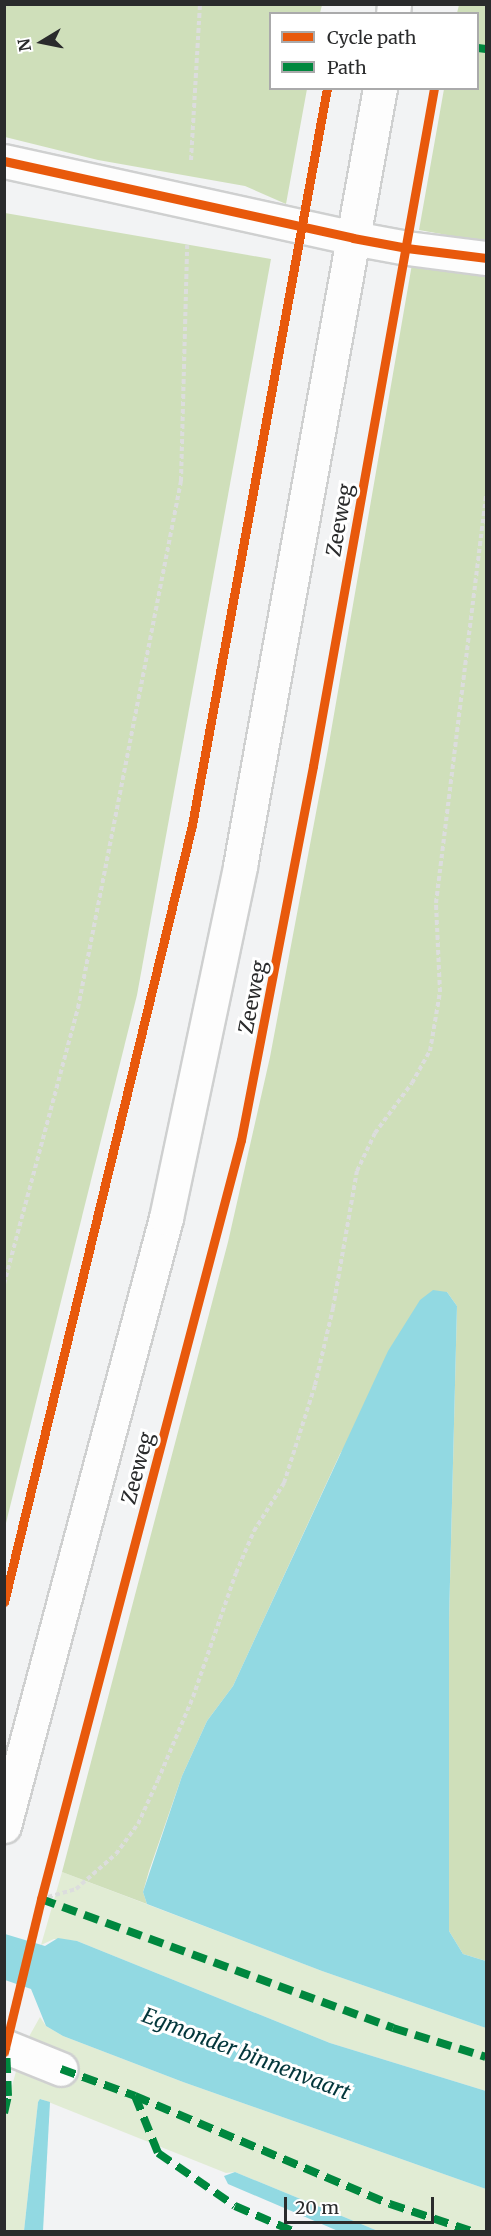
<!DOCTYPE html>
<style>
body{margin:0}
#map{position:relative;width:491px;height:2236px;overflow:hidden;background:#f2f3f4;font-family:Merriweather,serif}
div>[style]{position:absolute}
.green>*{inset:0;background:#e1ecd4}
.forest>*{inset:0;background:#cfdfba}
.water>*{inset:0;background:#92d9e2}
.path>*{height:4px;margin-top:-2px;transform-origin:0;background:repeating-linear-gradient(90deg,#dcdddd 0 4.5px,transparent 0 7.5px)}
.roads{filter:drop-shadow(2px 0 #cfd0d0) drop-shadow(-2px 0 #cfd0d0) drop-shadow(0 2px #cfd0d0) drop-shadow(0 -2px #cfd0d0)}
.minor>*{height:33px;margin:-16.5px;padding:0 16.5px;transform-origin:16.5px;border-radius:16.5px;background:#fdfdfd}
.quiet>*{height:8px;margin-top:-4px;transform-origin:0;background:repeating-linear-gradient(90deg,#00873e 0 15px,transparent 0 23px)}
.cycleway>*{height:9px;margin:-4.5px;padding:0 4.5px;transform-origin:4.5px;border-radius:4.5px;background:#e8590c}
span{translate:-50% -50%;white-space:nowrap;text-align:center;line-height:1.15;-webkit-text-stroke:6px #fff;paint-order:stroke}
.street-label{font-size:20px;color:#2a2b2c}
.water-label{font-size:21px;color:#03363b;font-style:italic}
.frame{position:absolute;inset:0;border:6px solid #2a2b2c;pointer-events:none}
.legend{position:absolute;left:269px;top:12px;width:210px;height:78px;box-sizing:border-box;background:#fff;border:2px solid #aaaaab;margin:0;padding:8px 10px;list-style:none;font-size:18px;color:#2a2b2c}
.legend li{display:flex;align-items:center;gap:12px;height:30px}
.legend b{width:30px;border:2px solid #aaaaab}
.north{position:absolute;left:12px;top:12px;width:60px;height:60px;-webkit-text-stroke:4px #fff;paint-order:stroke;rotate:260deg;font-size:16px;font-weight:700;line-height:24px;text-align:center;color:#2a2b2c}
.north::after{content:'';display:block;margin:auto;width:21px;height:27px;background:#2a2b2c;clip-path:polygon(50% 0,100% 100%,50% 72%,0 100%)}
.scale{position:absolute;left:284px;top:2197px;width:150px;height:27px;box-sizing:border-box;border:3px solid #2a2b2c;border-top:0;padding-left:8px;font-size:18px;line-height:21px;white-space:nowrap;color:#2a2b2c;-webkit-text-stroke:4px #fff;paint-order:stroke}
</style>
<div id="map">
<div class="green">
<i style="clip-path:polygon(62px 1872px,322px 1971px,486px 2028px,486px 2091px,330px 2043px,77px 1941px,54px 1939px,41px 1945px)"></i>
<i style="clip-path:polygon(40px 2017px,46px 2026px,63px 2036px,183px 2082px,486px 2189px,486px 2231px,378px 2231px,235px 2172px,226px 2173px,41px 2099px,38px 2102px,24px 2231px,5px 2232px,5px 2112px,22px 2049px)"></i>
</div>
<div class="forest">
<i style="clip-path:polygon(5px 4px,322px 5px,320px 13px,270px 14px,270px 88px,307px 89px,286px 204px,245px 186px,98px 160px,5px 137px)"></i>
<i style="clip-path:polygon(459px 5px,486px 5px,486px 242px,419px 230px,444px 89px,478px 88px,478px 14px,457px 13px)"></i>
<i style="clip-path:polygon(5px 213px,271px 259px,137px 995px,5px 1527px)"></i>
<i style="clip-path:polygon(412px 264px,486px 271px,486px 1961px,463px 1954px,449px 1931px,449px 1621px,457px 1306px,447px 1292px,340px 1454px,233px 1686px,207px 1721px,182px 1776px,149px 1871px,143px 1892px,147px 1904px,62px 1872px,228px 1242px,270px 1057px,328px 749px)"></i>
</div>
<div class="water">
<i style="clip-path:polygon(433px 1290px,447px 1292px,457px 1306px,449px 1621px,449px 1931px,463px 1954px,486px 1961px,486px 2028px,322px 1971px,147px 1904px,143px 1892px,182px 1776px,207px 1721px,233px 1686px,388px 1351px,420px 1300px)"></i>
<i style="clip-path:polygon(5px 1934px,45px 1946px,58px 1938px,77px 1941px,330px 2043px,486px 2091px,486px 2189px,183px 2082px,63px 2036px,46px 2026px,31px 1989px,5px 1980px)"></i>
<i style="clip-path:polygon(40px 2099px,50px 2102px,43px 2231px,24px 2231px,38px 2102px)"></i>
<i style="clip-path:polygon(235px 2172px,378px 2231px,338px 2231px,228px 2184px,224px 2176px)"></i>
</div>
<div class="path">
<i style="left:191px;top:160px;width:156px;rotate:-86.7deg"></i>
<i style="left:4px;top:1284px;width:286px;rotate:-75deg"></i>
<i style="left:78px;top:1008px;width:537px;rotate:-78.94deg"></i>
<i style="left:181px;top:481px;width:236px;rotate:-88.5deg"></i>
<i style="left:41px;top:1899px;width:36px;rotate:-16deg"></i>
<i style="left:76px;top:1889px;width:53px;rotate:-41.2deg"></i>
<i style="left:116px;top:1854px;width:37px;rotate:-54deg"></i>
<i style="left:138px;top:1824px;width:48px;rotate:-65.6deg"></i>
<i style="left:158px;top:1780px;width:90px;rotate:-67.1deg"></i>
<i style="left:193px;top:1697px;width:131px;rotate:-70.9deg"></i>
<i style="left:236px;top:1573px;width:46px;rotate:-66.8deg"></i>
<i style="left:254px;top:1531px;width:57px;rotate:-58deg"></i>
<i style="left:284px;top:1483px;width:103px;rotate:-72.4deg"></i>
<i style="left:315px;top:1385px;width:79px;rotate:-76.8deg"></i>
<i style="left:333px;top:1308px;width:139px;rotate:-80.1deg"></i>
<i style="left:357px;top:1171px;width:42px;rotate:-64.7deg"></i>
<i style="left:375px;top:1133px;width:62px;rotate:-53.5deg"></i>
<i style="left:412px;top:1083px;width:37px;rotate:-61deg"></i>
<i style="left:430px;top:1051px;width:60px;rotate:-80.4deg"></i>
<i style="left:440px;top:992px;width:89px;rotate:-92.6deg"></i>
<i style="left:436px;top:903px;width:412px;rotate:-83deg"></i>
</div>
<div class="roads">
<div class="minor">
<i style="left:393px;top:14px;width:10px;rotate:-84deg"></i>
<i style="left:4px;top:161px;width:357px;rotate:12.4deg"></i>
<i style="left:353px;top:238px;width:55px;rotate:10.5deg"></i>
<i style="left:407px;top:248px;width:80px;rotate:7.2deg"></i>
<i style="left:4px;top:1826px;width:629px;rotate:-75.08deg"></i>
<i style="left:166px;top:1218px;width:360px;rotate:-78.1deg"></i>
<i style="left:240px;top:866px;width:790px;rotate:-79.8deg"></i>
<i style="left:4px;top:2046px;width:61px;rotate:22deg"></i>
</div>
</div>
<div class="quiet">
<i style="left:478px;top:48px;width:8px;rotate:7deg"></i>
<i style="left:41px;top:1899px;width:375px;rotate:20.1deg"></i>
<i style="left:393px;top:2028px;width:97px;rotate:17.3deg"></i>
<i style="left:61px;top:2069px;width:79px;rotate:20deg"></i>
<i style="left:135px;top:2096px;width:277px;rotate:23deg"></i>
<i style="left:390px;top:2204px;width:89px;rotate:18.4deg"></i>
<i style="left:135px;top:2096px;width:61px;rotate:68deg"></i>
<i style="left:158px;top:2153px;width:93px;rotate:34.5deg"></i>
<i style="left:235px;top:2206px;width:65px;rotate:23.4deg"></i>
<i style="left:4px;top:2113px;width:17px;rotate:-77deg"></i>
<i style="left:8px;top:2096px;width:50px;rotate:-92.3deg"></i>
</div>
<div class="cycleway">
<i style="left:4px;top:161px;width:357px;rotate:12.4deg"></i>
<i style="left:353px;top:238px;width:55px;rotate:10.5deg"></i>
<i style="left:407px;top:248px;width:80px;rotate:7.2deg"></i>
<i style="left:4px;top:1602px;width:799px;rotate:-76.4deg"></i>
<i style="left:192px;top:825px;width:749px;rotate:-79.62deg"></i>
<i style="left:4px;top:2052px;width:157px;rotate:-76.4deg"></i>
<i style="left:41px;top:1899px;width:785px;rotate:-75.24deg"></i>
<i style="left:241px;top:1140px;width:381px;rotate:-79.1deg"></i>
<i style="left:313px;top:766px;width:689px;rotate:-79.88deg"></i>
</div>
<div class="street-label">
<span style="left:339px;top:520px;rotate:-80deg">Zeeweg</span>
<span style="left:252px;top:997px;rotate:-79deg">Zeeweg</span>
<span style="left:137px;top:1468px;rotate:-75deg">Zeeweg</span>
</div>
<div class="water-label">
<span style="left:246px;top:2054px;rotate:21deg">Egmonder binnenvaart</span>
</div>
<div class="frame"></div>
<ul class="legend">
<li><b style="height:8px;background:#e8590c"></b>Cycle path</li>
<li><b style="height:8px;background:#00873e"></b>Path</li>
</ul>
<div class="north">N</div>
<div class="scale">20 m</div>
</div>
